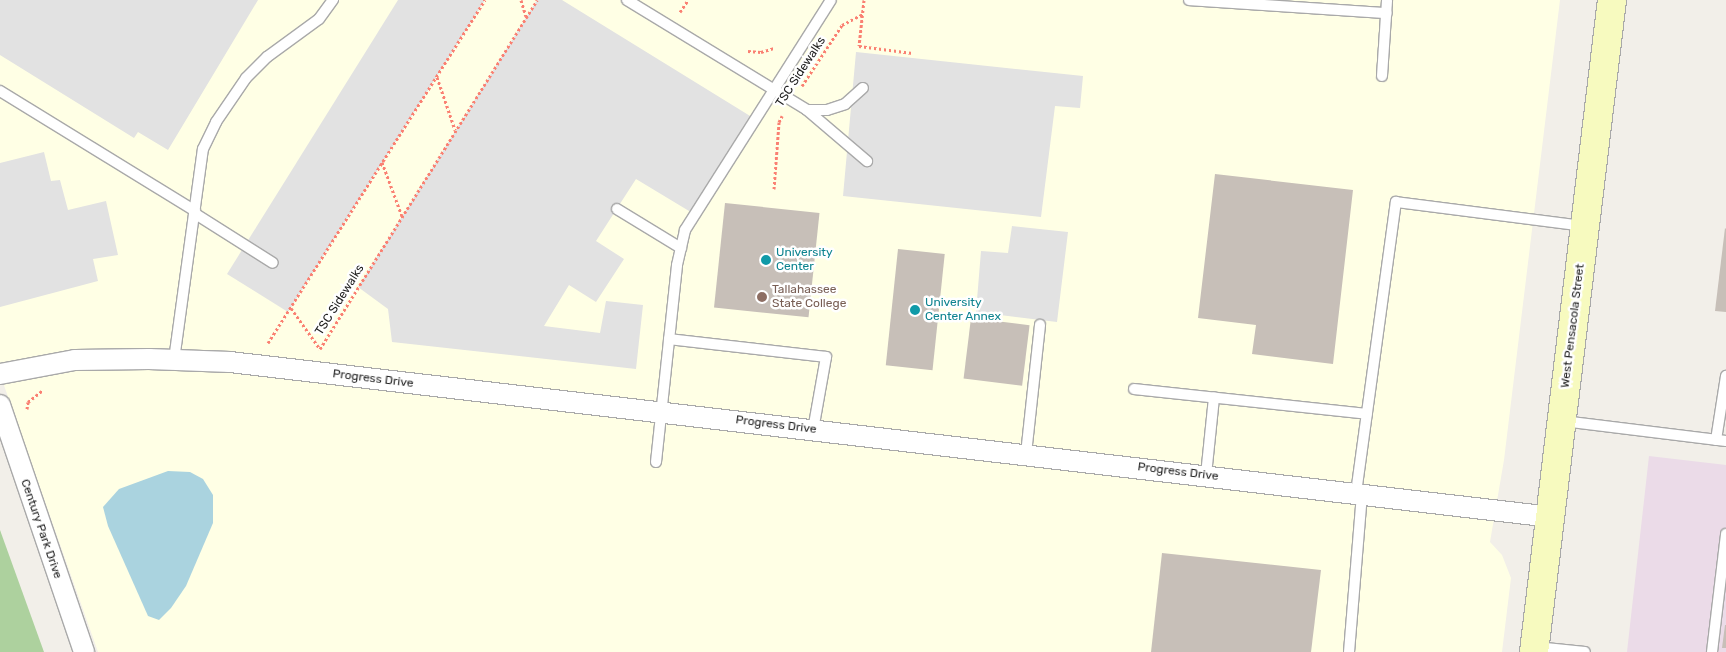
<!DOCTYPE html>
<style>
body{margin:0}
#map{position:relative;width:1726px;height:652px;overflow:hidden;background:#f2efe9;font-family:Rubik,sans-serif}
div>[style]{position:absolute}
.industrial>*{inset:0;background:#ebdbe8}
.education>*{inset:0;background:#ffffe5}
.forest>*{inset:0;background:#add19e}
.parking>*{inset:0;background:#e2e2e2}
.water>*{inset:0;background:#aad3df}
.building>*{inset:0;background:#c7bfb8;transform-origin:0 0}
.path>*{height:3px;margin-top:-1.5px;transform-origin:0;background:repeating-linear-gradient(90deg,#fa8072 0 2.5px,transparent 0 5px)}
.roads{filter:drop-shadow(1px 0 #a9a9a9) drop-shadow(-1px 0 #a9a9a9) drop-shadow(0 1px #a9a9a9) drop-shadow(0 -1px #a9a9a9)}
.lane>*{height:10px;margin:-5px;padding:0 5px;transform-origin:5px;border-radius:5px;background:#fff}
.street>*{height:20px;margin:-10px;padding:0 10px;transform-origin:10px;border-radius:10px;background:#fff}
.secondary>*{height:28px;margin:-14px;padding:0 14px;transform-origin:14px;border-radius:14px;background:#f7fabf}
.dots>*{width:14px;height:14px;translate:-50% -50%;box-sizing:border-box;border:2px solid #fff;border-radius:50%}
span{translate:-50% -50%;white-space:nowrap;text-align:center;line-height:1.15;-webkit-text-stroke:5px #fff;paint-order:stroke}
.street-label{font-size:12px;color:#222}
.culture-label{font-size:12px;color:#0d838f}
.left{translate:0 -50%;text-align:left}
.education-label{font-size:12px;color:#785e54}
</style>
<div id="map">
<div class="industrial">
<i style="clip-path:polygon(1649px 456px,1726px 465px,1726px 652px,1627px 652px)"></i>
</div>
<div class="education">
<i style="clip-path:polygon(0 0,1560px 0,1504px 460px,1490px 542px,1502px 555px,1511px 578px,1502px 652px,98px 652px,0 374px)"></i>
</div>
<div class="forest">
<i style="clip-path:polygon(0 530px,44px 652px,0 652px)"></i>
</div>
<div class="parking">
<i style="clip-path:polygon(0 0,258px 0,168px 150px,138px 132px,134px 138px,0 55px)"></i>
<i style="clip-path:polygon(398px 0,485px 0,288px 312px,227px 274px)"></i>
<i style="clip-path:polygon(537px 0,562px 0,755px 119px,694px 214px,636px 179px,596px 241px,624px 259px,596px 302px,569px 285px,544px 326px,600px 333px,606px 301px,643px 305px,636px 369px,392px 342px,388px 309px,358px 287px)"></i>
<i style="clip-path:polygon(856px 52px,1083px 76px,1080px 108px,1055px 106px,1041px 217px,843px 196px)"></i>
<i style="clip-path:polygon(44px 152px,51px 181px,60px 180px,68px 210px,106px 201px,118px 255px,93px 259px,98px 281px,0 307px,0 163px)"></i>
<i style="clip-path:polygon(1012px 226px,1068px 232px,1057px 322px,976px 312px,981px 251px,1008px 253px)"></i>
</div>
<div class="water">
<i style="clip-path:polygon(168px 471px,190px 472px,203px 479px,213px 495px,213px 523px,186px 586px,171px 608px,159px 620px,148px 616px,108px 526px,103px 507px,119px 489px)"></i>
</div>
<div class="building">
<i style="clip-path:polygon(1215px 174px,1353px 190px,1333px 364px,1252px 354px,1256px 325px,1198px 318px)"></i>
<i style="left:725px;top:203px;width:95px;height:105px;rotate:6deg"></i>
<i style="clip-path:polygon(1725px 228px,1726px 229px,1726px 312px,1715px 311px)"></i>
<i style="left:898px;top:249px;width:47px;height:117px;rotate:6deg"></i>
<i style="left:971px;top:318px;width:59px;height:61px;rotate:7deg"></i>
<i style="clip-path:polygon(1162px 553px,1321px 570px,1311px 652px,1151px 652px)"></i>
<i style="clip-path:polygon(1725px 625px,1726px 625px,1726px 648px,1722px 648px)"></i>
</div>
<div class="path">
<i style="left:521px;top:0;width:17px;rotate:73deg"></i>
<i style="left:864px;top:0;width:46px;rotate:96.2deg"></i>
<i style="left:859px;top:46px;width:54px;rotate:7.4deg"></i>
<i style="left:680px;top:12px;width:14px;rotate:-56deg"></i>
<i style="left:748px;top:51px;width:13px;rotate:4deg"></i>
<i style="left:761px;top:52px;width:14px;rotate:-17deg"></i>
<i style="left:437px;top:77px;width:56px;rotate:71.2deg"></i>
<i style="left:802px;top:86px;width:73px;rotate:-56.7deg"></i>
<i style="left:842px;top:25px;width:24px;rotate:-28deg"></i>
<i style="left:382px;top:162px;width:58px;rotate:69.7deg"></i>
<i style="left:774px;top:189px;width:67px;rotate:-85.7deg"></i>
<i style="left:779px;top:122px;width:7px;rotate:-63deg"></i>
<i style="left:291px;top:308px;width:50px;rotate:54.7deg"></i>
<i style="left:320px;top:349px;width:411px;rotate:-58.1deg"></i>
<i style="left:268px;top:343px;width:406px;rotate:-57.7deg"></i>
<i style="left:27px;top:409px;width:7px;rotate:-82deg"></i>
<i style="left:28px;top:402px;width:19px;rotate:-39deg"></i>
</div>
<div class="roads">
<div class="lane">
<i style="left:627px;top:0;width:211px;rotate:31.4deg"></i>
<i style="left:807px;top:110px;width:79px;rotate:40.4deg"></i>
<i style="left:1189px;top:0;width:198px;rotate:3.8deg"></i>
<i style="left:1382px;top:76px;width:76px;rotate:-86.2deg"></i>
<i style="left:0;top:91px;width:229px;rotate:31.6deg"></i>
<i style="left:807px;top:110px;width:20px"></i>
<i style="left:827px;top:110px;width:19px;rotate:-18deg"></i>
<i style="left:845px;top:104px;width:24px;rotate:-42deg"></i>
<i style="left:617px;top:209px;width:75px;rotate:31.4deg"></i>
<i style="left:194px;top:213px;width:93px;rotate:32.3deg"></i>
<i style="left:669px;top:339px;width:158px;rotate:6.5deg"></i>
<i style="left:826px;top:357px;width:74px;rotate:100.1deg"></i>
<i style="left:174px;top:360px;width:213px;rotate:-82.2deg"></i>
<i style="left:203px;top:149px;width:30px;rotate:-64deg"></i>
<i style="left:216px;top:122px;width:53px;rotate:-55.7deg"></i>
<i style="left:246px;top:78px;width:30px;rotate:-45deg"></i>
<i style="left:267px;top:57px;width:64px;rotate:-36.2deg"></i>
<i style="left:319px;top:19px;width:24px;rotate:-54deg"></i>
<i style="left:1134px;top:389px;width:234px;rotate:6.1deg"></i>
<i style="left:1563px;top:421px;width:164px;rotate:7deg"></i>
<i style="left:1716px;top:440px;width:65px;rotate:-81.1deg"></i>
<i style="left:1026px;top:454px;width:130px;rotate:-83.8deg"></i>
<i style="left:656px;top:462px;width:198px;rotate:-83.9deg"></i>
<i style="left:677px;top:265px;width:36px;rotate:-77deg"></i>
<i style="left:685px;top:230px;width:272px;rotate:-57.6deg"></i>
<i style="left:1206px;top:475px;width:78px;rotate:-84.1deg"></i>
<i style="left:1356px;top:493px;width:294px;rotate:-82.2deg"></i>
<i style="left:1396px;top:202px;width:189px;rotate:7.3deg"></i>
<i style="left:1536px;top:647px;width:49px;rotate:5.8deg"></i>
<i style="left:1349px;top:652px;width:160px;rotate:-85.3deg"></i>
<i style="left:1712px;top:652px;width:119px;rotate:-83.2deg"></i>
</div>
<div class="street">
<i style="left:0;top:374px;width:76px;rotate:-10.6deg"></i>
<i style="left:75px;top:360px;width:74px;rotate:-0.8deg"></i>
<i style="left:149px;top:359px;width:81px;rotate:2.1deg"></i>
<i style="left:230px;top:362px;width:1330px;rotate:6.69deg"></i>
<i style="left:0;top:405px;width:261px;rotate:71.2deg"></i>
</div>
<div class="secondary">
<i style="left:1534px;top:652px;width:657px;rotate:-83.18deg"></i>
</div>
</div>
<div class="dots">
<i style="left:766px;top:260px;background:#0f9aa8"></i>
<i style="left:762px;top:297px;background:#8d6e63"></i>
<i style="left:915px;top:310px;background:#0f9aa8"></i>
</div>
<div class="street-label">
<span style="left:801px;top:72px;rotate:-57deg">TSC Sidewalks</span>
<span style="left:340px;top:300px;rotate:-58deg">TSC Sidewalks</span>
<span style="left:1573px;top:326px;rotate:-83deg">West Pensacola Street</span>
<span style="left:373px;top:379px;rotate:7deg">Progress Drive</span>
<span style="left:776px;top:425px;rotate:7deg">Progress Drive</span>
<span style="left:1178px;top:472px;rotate:7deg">Progress Drive</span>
<span style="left:41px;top:529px;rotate:71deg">Century Park Drive</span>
</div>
<div class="culture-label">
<span class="left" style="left:776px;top:260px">University<br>Center</span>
<span class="left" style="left:925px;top:310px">University<br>Center Annex</span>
</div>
<div class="education-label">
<span class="left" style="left:772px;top:297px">Tallahassee<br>State College</span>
</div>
</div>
